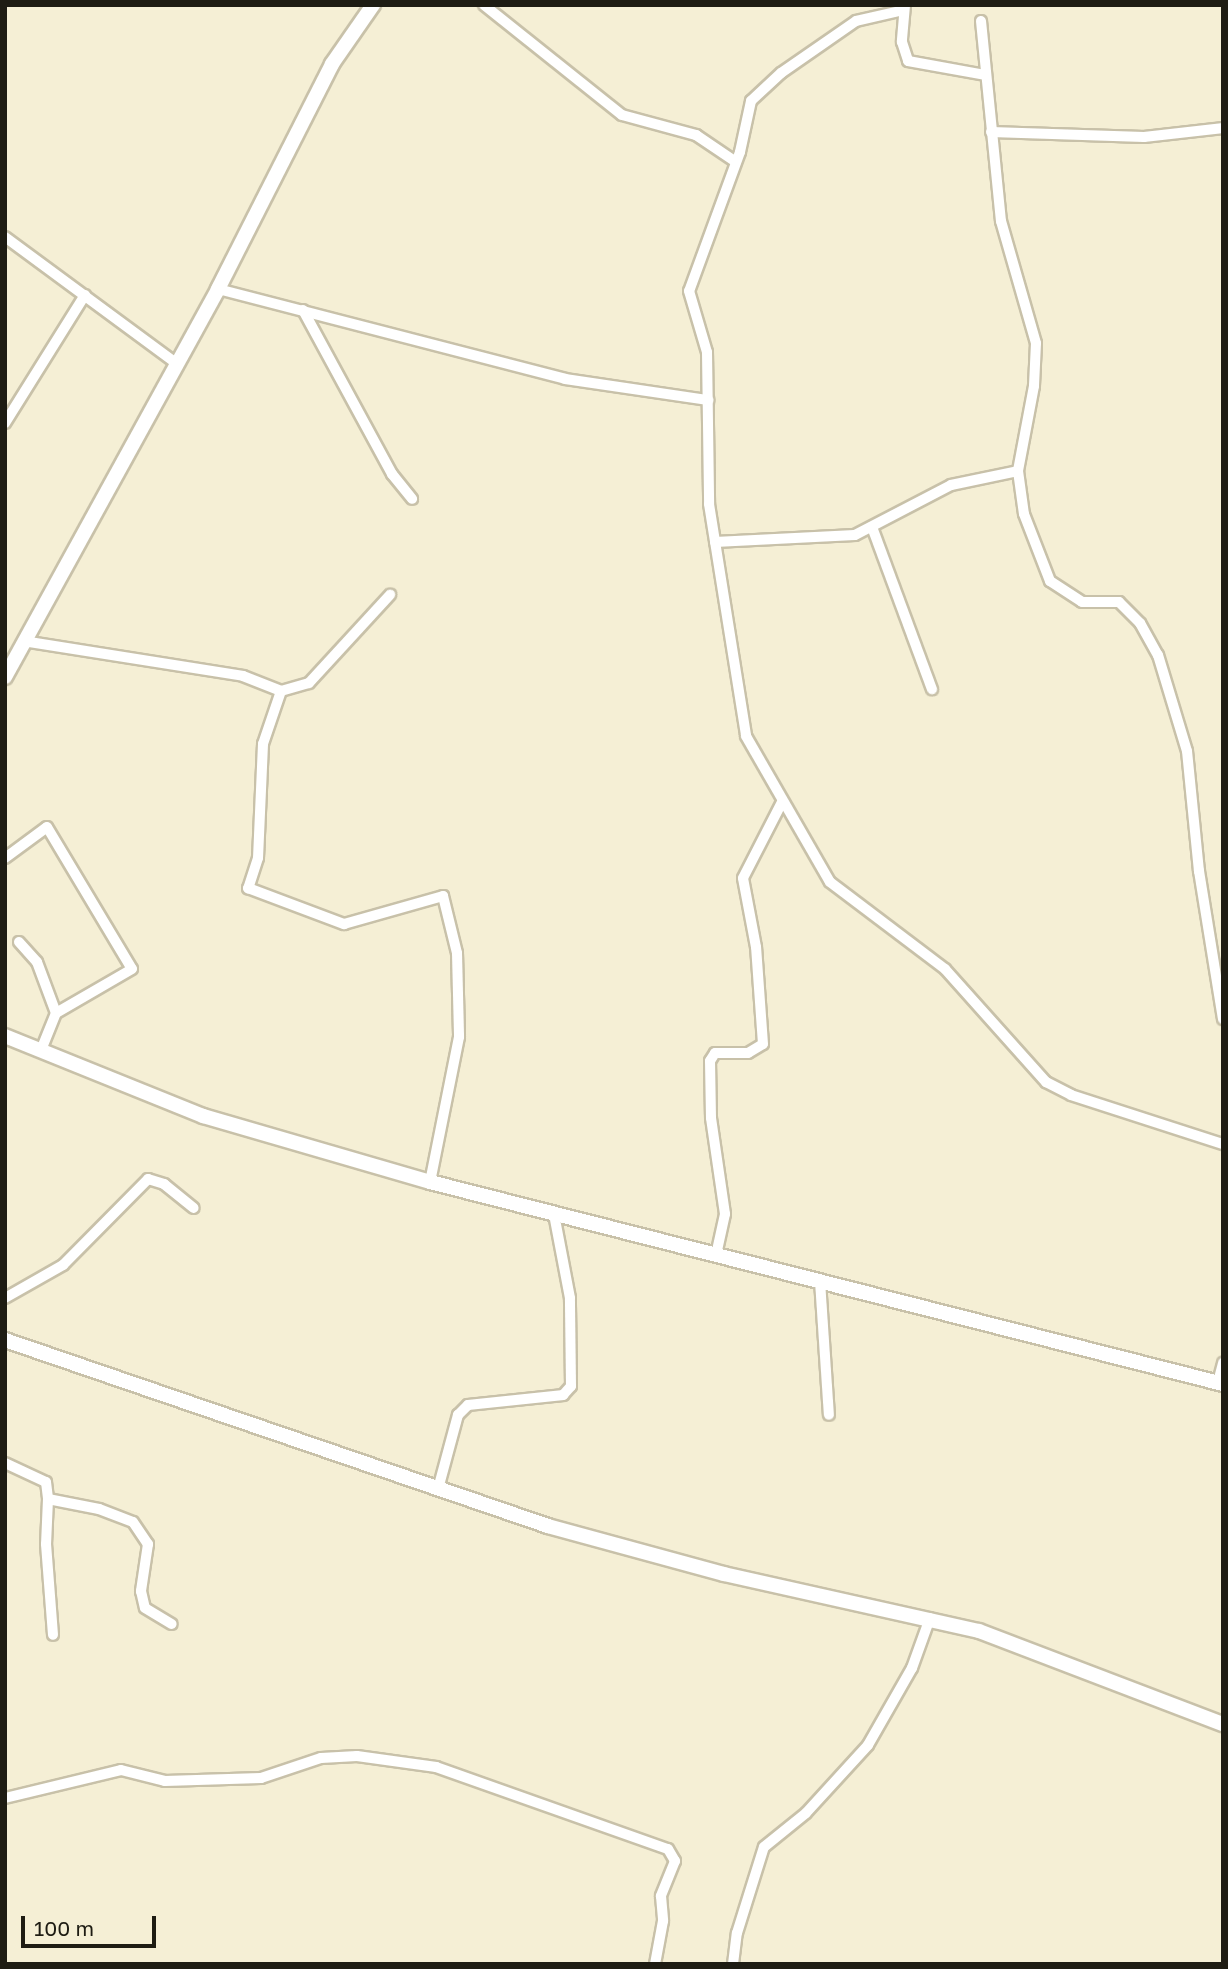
<!DOCTYPE html>
<style>
body{margin:0}
#map{position:relative;width:1228px;height:1969px;overflow:hidden;background:#f5efd5;font-family:"Golos Text",sans-serif}
div>[style]{position:absolute}
.roads{filter:drop-shadow(2px 0 #c8c1a9) drop-shadow(-2px 0 #c8c1a9) drop-shadow(0 2px #c8c1a9) drop-shadow(0 -2px #c8c1a9)}
.street>*{height:10px;margin:-5px;padding:0 5px;transform-origin:5px;border-radius:5px;background:#fff}
.secondary>*{height:14px;margin:-7px;padding:0 7px;transform-origin:7px;border-radius:7px;background:#fff}
span{translate:-50% -50%;white-space:nowrap;text-align:center;line-height:1.15;-webkit-text-stroke:7px #f5efd5;paint-order:stroke}
.frame{position:absolute;inset:0;border:7px solid #1e1c13;pointer-events:none}
.scale{position:absolute;left:21px;top:1916px;width:135px;height:32px;box-sizing:border-box;border:4px solid #1e1c13;border-top:0;padding-left:9px;font-size:21px;line-height:24px;white-space:nowrap;color:#1e1c13;-webkit-text-stroke:5px #f5efd5;paint-order:stroke}
</style>
<div id="map">
<div class="roads">
<div class="street">
<i style="left:484px;top:5px;width:176px;rotate:38.6deg"></i>
<i style="left:622px;top:115px;width:77px;rotate:15.1deg"></i>
<i style="left:696px;top:135px;width:48px;rotate:34deg"></i>
<i style="left:905px;top:5px;width:37px;rotate:95deg"></i>
<i style="left:902px;top:42px;width:20px;rotate:72deg"></i>
<i style="left:908px;top:61px;width:78px;rotate:10.3deg"></i>
<i style="left:904px;top:10px;width:49px;rotate:167.1deg"></i>
<i style="left:856px;top:21px;width:91px;rotate:145.3deg"></i>
<i style="left:781px;top:73px;width:41px;rotate:137deg"></i>
<i style="left:751px;top:101px;width:52px;rotate:102.2deg"></i>
<i style="left:740px;top:152px;width:148px;rotate:110.1deg"></i>
<i style="left:689px;top:291px;width:64px;rotate:73.6deg"></i>
<i style="left:707px;top:352px;width:152px;rotate:89.2deg"></i>
<i style="left:709px;top:504px;width:235px;rotate:80.9deg"></i>
<i style="left:746px;top:736px;width:168px;rotate:60.1deg"></i>
<i style="left:830px;top:882px;width:144px;rotate:37.1deg"></i>
<i style="left:945px;top:969px;width:152px;rotate:48.2deg"></i>
<i style="left:1046px;top:1082px;width:28px;rotate:27deg"></i>
<i style="left:1071px;top:1095px;width:160px;rotate:17.9deg"></i>
<i style="left:981px;top:21px;width:201px;rotate:84.3deg"></i>
<i style="left:1001px;top:221px;width:127px;rotate:74deg"></i>
<i style="left:1036px;top:343px;width:43px;rotate:92.7deg"></i>
<i style="left:1034px;top:386px;width:86px;rotate:100.7deg"></i>
<i style="left:1018px;top:471px;width:43px;rotate:82.1deg"></i>
<i style="left:1024px;top:514px;width:72px;rotate:68.8deg"></i>
<i style="left:1050px;top:581px;width:38px;rotate:33deg"></i>
<i style="left:1082px;top:602px;width:37px"></i>
<i style="left:1119px;top:602px;width:30px;rotate:45deg"></i>
<i style="left:1140px;top:623px;width:37px;rotate:61deg"></i>
<i style="left:1158px;top:655px;width:100px;rotate:73.2deg"></i>
<i style="left:1187px;top:751px;width:121px;rotate:84.3deg"></i>
<i style="left:1199px;top:871px;width:150px;rotate:80.8deg"></i>
<i style="left:991px;top:132px;width:153px;rotate:1.9deg"></i>
<i style="left:1144px;top:137px;width:80px;rotate:-6.5deg"></i>
<i style="left:5px;top:237px;width:214px;rotate:36.4deg"></i>
<i style="left:218px;top:289px;width:358px;rotate:14.5deg"></i>
<i style="left:565px;top:379px;width:145px;rotate:8.4deg"></i>
<i style="left:303px;top:310px;width:187px;rotate:61.5deg"></i>
<i style="left:392px;top:474px;width:32px;rotate:51deg"></i>
<i style="left:5px;top:423px;width:151px;rotate:-58deg"></i>
<i style="left:872px;top:527px;width:173px;rotate:69.7deg"></i>
<i style="left:715px;top:542px;width:140px;rotate:-2.9deg"></i>
<i style="left:855px;top:535px;width:108px;rotate:-27.5deg"></i>
<i style="left:951px;top:485px;width:68px;rotate:-11.8deg"></i>
<i style="left:23px;top:641px;width:223px;rotate:9deg"></i>
<i style="left:243px;top:676px;width:41px;rotate:21.5deg"></i>
<i style="left:281px;top:691px;width:56px;rotate:108.8deg"></i>
<i style="left:263px;top:744px;width:114px;rotate:92.5deg"></i>
<i style="left:258px;top:858px;width:32px;rotate:108deg"></i>
<i style="left:248px;top:888px;width:103px;rotate:20.6deg"></i>
<i style="left:344px;top:924px;width:103px;rotate:-15.8deg"></i>
<i style="left:443px;top:896px;width:59px;rotate:76.2deg"></i>
<i style="left:457px;top:953px;width:84px;rotate:88.6deg"></i>
<i style="left:459px;top:1037px;width:148px;rotate:101.3deg"></i>
<i style="left:281px;top:691px;width:29px;rotate:-16deg"></i>
<i style="left:309px;top:683px;width:120px;rotate:-47.4deg"></i>
<i style="left:5px;top:858px;width:52px;rotate:-36.4deg"></i>
<i style="left:47px;top:827px;width:165px;rotate:59.1deg"></i>
<i style="left:132px;top:969px;width:88px;rotate:149.9deg"></i>
<i style="left:56px;top:1013px;width:40px;rotate:112deg"></i>
<i style="left:19px;top:942px;width:27px;rotate:48deg"></i>
<i style="left:37px;top:962px;width:54px;rotate:69.6deg"></i>
<i style="left:716px;top:1255px;width:42px;rotate:-77.6deg"></i>
<i style="left:725px;top:1214px;width:97px;rotate:-98.3deg"></i>
<i style="left:711px;top:1118px;width:57px;rotate:-91deg"></i>
<i style="left:710px;top:1061px;width:9px;rotate:-58deg"></i>
<i style="left:715px;top:1053px;width:33px"></i>
<i style="left:748px;top:1053px;width:17px;rotate:-31deg"></i>
<i style="left:763px;top:1044px;width:97px;rotate:-94.1deg"></i>
<i style="left:756px;top:947px;width:70px;rotate:-100.7deg"></i>
<i style="left:743px;top:878px;width:85px;rotate:-62.8deg"></i>
<i style="left:820px;top:1281px;width:134px;rotate:86.2deg"></i>
<i style="left:5px;top:1298px;width:67px;rotate:-29.6deg"></i>
<i style="left:63px;top:1265px;width:121px;rotate:-45.3deg"></i>
<i style="left:148px;top:1179px;width:17px;rotate:17deg"></i>
<i style="left:164px;top:1184px;width:38px;rotate:39deg"></i>
<i style="left:1218px;top:1382px;width:20px;rotate:-75deg"></i>
<i style="left:5px;top:1463px;width:45px;rotate:24.9deg"></i>
<i style="left:46px;top:1482px;width:17px;rotate:83deg"></i>
<i style="left:48px;top:1499px;width:52px;rotate:11.1deg"></i>
<i style="left:99px;top:1509px;width:36px;rotate:21deg"></i>
<i style="left:133px;top:1522px;width:27px;rotate:56deg"></i>
<i style="left:148px;top:1544px;width:48px;rotate:98.5deg"></i>
<i style="left:141px;top:1591px;width:17px;rotate:77deg"></i>
<i style="left:145px;top:1608px;width:31px;rotate:31deg"></i>
<i style="left:438px;top:1489px;width:77px;rotate:-74.9deg"></i>
<i style="left:458px;top:1415px;width:14px;rotate:-45deg"></i>
<i style="left:468px;top:1405px;width:96px;rotate:-6deg"></i>
<i style="left:563px;top:1395px;width:12px;rotate:-48deg"></i>
<i style="left:571px;top:1386px;width:88px;rotate:-90.7deg"></i>
<i style="left:570px;top:1298px;width:86px;rotate:-100.8deg"></i>
<i style="left:48px;top:1499px;width:45px;rotate:92.5deg"></i>
<i style="left:46px;top:1544px;width:91px;rotate:85.6deg"></i>
<i style="left:5px;top:1798px;width:119px;rotate:-13.6deg"></i>
<i style="left:121px;top:1770px;width:45px;rotate:14deg"></i>
<i style="left:165px;top:1781px;width:96px;rotate:-1.8deg"></i>
<i style="left:261px;top:1778px;width:63px;rotate:-18.4deg"></i>
<i style="left:321px;top:1758px;width:36px;rotate:-3deg"></i>
<i style="left:357px;top:1756px;width:80px;rotate:7.9deg"></i>
<i style="left:436px;top:1767px;width:246px;rotate:19.5deg"></i>
<i style="left:668px;top:1849px;width:14px;rotate:60deg"></i>
<i style="left:675px;top:1861px;width:38px;rotate:112deg"></i>
<i style="left:661px;top:1896px;width:25px;rotate:85deg"></i>
<i style="left:663px;top:1921px;width:44px;rotate:100.5deg"></i>
<i style="left:733px;top:1964px;width:31px;rotate:-83deg"></i>
<i style="left:737px;top:1933px;width:90px;rotate:-72.6deg"></i>
<i style="left:764px;top:1847px;width:54px;rotate:-39deg"></i>
<i style="left:806px;top:1813px;width:92px;rotate:-47.6deg"></i>
<i style="left:868px;top:1745px;width:89px;rotate:-60.3deg"></i>
<i style="left:912px;top:1668px;width:53px;rotate:-70.2deg"></i>
</div>
<div class="secondary">
<i style="left:5px;top:677px;width:443px;rotate:-61.2deg"></i>
<i style="left:218px;top:289px;width:252px;rotate:-63.1deg"></i>
<i style="left:332px;top:64px;width:72px;rotate:-55.2deg"></i>
<i style="left:5px;top:1036px;width:214px;rotate:22deg"></i>
<i style="left:203px;top:1116px;width:236px;rotate:16.2deg"></i>
<i style="left:430px;top:1182px;width:818px;rotate:14.29deg"></i>
<i style="left:5px;top:1340px;width:574px;rotate:18.91deg"></i>
<i style="left:548px;top:1526px;width:182px;rotate:15.3deg"></i>
<i style="left:724px;top:1574px;width:261px;rotate:12.6deg"></i>
<i style="left:979px;top:1631px;width:261px;rotate:20.9deg"></i>
</div>
</div>
<div class="frame"></div>
<div class="scale">100 m</div>
</div>
